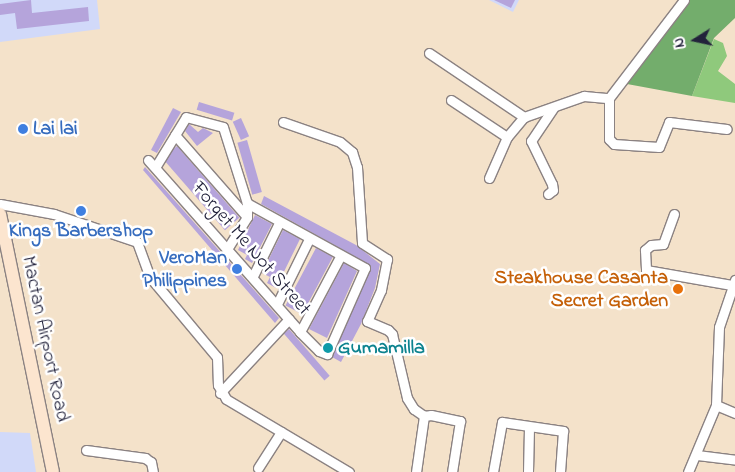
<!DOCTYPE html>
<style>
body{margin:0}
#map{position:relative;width:735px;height:472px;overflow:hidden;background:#f4e2ca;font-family:"Indie Flower",sans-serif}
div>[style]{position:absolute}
.built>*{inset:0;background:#d1d9f9}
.green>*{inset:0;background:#8fc97c}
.forest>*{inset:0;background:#73ad6c}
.building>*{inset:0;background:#b5a4db;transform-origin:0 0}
.roads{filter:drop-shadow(1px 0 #8b8282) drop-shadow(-1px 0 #8b8282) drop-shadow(0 1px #8b8282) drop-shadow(0 -1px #8b8282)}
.street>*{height:9px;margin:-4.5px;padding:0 4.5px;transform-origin:4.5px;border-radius:4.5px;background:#fff}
.secondary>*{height:12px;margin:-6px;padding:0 6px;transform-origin:6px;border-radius:6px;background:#fce5cf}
.dots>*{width:14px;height:14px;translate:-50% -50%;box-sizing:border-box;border:2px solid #fff;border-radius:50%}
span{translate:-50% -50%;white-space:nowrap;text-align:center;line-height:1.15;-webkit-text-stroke:5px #fff;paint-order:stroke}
.shop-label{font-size:20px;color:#366cbe;font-weight:700}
.left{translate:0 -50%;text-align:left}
.right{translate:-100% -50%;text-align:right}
.street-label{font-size:20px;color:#22223b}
.food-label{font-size:20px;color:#c56008;font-weight:700}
.culture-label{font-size:20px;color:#0d838f;font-weight:700}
.north{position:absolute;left:670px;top:15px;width:50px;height:50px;-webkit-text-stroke:4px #fff;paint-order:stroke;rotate:260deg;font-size:14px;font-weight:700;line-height:20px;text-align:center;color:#22223b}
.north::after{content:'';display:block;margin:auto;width:18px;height:22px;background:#22223b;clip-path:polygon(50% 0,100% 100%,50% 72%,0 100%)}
</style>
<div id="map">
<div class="built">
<i style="clip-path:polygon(0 0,97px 0,100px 29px,0 42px)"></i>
<i style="clip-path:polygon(489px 0,519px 0,513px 12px)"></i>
<i style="clip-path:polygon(0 432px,30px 433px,36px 472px,0 472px)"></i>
</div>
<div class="green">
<i style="clip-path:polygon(714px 39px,723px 43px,727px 56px,718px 71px,735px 84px,735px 103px,692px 96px)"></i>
</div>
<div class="forest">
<i style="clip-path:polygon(688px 0,735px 0,735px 18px,714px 38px,692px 96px,627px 84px)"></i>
</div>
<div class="building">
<i style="clip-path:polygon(31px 0,32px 13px,88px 7px,89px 21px,17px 29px,15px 13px,0 15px,0 4px)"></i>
<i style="clip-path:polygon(494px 0,515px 0,511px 8px)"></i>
<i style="left:199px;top:102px;width:37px;height:8px;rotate:17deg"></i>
<i style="clip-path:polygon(173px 108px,181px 112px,157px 153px,151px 150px)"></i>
<i style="left:241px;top:118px;width:20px;height:9px;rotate:66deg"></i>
<i style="clip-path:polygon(189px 124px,198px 132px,203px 128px,213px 133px,197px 146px,185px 131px)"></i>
<i style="left:247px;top:140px;width:54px;height:10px;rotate:74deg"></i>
<i style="left:177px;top:146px;width:95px;height:19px;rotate:49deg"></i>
<i style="clip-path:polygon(145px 167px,279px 318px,275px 323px,143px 170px)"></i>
<i style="clip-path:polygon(264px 196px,356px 245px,380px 264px,375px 288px,361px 324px,341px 362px,332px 357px,370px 265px,261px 204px)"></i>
<i style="clip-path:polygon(255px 215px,272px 224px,252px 263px,245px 259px,247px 255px,238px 250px)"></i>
<i style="clip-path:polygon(283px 230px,300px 239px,276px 288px,267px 283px,270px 277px,262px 273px)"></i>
<i style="left:316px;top:248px;width:19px;height:65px;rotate:28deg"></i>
<i style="clip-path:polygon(344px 263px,357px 271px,327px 338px,309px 329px)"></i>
<i style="left:289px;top:329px;width:62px;height:7px;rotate:49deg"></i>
</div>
<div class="roads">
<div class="street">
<i style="left:684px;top:0;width:123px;rotate:127.4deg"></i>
<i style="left:609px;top:98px;width:41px;rotate:90deg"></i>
<i style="left:609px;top:139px;width:7px;rotate:45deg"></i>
<i style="left:614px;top:144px;width:45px;rotate:3.8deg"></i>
<i style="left:659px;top:147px;width:27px;rotate:-68deg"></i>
<i style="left:669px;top:122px;width:58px;rotate:6.9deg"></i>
<i style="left:429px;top:53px;width:115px;rotate:34deg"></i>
<i style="left:451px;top:100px;width:67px;rotate:33.5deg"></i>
<i style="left:507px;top:137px;width:26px;rotate:-50deg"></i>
<i style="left:524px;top:117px;width:64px;rotate:-19.3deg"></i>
<i style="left:584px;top:96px;width:25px;rotate:5deg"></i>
<i style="left:283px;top:122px;width:60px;rotate:19.3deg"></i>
<i style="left:340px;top:142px;width:16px;rotate:40deg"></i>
<i style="left:352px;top:152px;width:16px;rotate:72deg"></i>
<i style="left:357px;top:167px;width:76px;rotate:86.2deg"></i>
<i style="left:362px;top:243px;width:30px;rotate:33deg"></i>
<i style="left:387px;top:259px;width:32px;rotate:101deg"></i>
<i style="left:381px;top:290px;width:34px;rotate:114deg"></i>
<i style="left:367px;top:321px;width:23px;rotate:23deg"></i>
<i style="left:388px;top:330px;width:6px;rotate:45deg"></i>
<i style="left:392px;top:334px;width:66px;rotate:76.8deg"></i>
<i style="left:407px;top:398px;width:13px;rotate:58deg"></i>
<i style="left:414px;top:409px;width:12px;rotate:35deg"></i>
<i style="left:175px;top:135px;width:109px;rotate:48.7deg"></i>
<i style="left:148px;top:160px;width:230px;rotate:48.5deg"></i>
<i style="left:300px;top:332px;width:27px;rotate:45deg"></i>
<i style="left:319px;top:351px;width:9px;rotate:21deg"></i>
<i style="left:327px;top:354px;width:94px;rotate:-66.2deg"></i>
<i style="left:365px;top:268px;width:135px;rotate:-151.2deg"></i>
<i style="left:156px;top:166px;width:57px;rotate:-58.5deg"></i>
<i style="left:186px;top:117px;width:38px;rotate:15deg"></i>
<i style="left:223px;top:127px;width:80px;rotate:72.5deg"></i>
<i style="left:247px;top:203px;width:14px;rotate:90deg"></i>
<i style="left:247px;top:217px;width:36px;rotate:122deg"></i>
<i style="left:489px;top:178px;width:45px;rotate:-66.3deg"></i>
<i style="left:548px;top:194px;width:6px;rotate:-39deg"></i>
<i style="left:553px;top:190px;width:6px;rotate:-99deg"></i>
<i style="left:552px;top:184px;width:48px;rotate:-116deg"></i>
<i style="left:531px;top:141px;width:40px;rotate:-56deg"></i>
<i style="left:0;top:204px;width:55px;rotate:10.5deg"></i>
<i style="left:54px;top:214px;width:88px;rotate:18.6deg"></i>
<i style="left:137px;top:242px;width:37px;rotate:70deg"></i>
<i style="left:150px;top:277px;width:104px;rotate:50.1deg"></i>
<i style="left:217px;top:357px;width:28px;rotate:88deg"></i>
<i style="left:218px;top:385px;width:16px;rotate:60deg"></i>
<i style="left:226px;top:399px;width:143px;rotate:30.7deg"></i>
<i style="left:674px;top:214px;width:32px;rotate:110deg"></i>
<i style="left:663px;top:244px;width:12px;rotate:175deg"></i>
<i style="left:651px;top:245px;width:8px;rotate:140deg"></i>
<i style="left:645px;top:250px;width:20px;rotate:87deg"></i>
<i style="left:646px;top:270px;width:87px;rotate:9.9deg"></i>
<i style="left:253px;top:276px;width:59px;rotate:-63.9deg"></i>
<i style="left:277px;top:304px;width:72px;rotate:-63.8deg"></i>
<i style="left:300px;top:332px;width:87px;rotate:-62deg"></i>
<i style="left:220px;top:393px;width:101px;rotate:-47deg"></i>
<i style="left:716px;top:405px;width:21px;rotate:23deg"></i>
<i style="left:86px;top:450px;width:60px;rotate:7.7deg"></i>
<i style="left:145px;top:458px;width:7px;rotate:34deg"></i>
<i style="left:151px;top:462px;width:10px;rotate:79deg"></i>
<i style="left:697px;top:455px;width:38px;rotate:7deg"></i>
<i style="left:258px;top:468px;width:43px;rotate:-57.4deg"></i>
<i style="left:416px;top:472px;width:57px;rotate:-81.9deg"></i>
<i style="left:424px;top:416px;width:7px;rotate:-8deg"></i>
<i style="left:431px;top:415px;width:30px;rotate:12deg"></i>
<i style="left:460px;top:421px;width:52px;rotate:98.9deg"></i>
<i style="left:493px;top:472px;width:51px;rotate:-79.8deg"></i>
<i style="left:502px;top:422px;width:62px;rotate:8.4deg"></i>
<i style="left:563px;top:431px;width:41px;rotate:94.2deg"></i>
<i style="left:528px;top:472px;width:45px;rotate:-88.7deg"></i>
<i style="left:688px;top:472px;width:73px;rotate:-67.3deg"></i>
<i style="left:716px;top:405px;width:78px;rotate:-87.8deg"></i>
<i style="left:719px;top:327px;width:50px;rotate:-71.2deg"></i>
</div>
<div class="secondary">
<i style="left:0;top:214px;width:263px;rotate:78.4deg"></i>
</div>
</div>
<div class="dots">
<i style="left:23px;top:129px;background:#3f7fe0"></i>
<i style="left:81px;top:211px;background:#3f7fe0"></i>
<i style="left:237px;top:269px;background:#3f7fe0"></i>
<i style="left:678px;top:289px;background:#e8710a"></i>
<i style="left:328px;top:348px;background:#0f9aa8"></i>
</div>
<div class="shop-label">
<span class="left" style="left:33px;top:129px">Lai lai</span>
<span style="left:81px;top:231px">Kings Barbershop</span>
<span class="right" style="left:227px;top:270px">VeroMan<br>Philippines</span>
</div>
<div class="street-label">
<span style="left:251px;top:249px;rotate:49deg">Forget Me Not Street</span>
<span style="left:45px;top:339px;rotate:78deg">Mactan Airport Road</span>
</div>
<div class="food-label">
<span class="right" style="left:668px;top:290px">Steakhouse Casanta<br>Secret Garden</span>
</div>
<div class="culture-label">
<span class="left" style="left:338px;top:348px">Gumamilla</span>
</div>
<div class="north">N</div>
</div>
